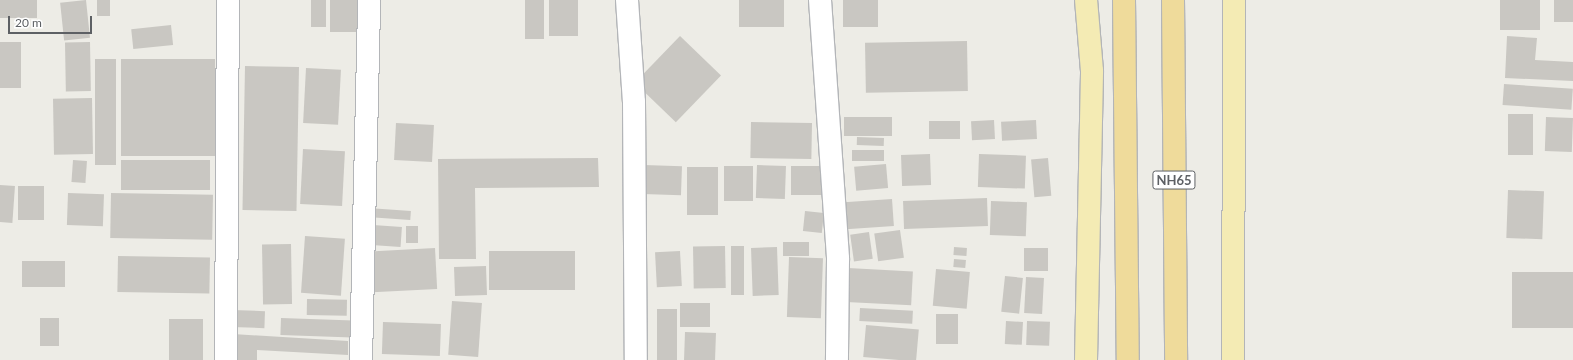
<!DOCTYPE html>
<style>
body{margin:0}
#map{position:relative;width:1573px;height:360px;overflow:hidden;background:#edece6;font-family:Lato,sans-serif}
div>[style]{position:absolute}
.building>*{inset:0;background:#c9c7c2;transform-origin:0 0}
.roads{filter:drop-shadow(1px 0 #b3b5b8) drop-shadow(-1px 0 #b3b5b8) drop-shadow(0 1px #b3b5b8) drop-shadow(0 -1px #b3b5b8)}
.minor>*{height:22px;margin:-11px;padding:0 11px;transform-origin:11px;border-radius:11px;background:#fff}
.major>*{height:22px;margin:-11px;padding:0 11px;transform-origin:11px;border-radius:11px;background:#f4ebb4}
.highway>*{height:22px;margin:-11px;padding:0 11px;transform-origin:11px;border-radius:11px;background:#efdb9b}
span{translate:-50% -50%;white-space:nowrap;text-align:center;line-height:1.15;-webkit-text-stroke:3px #fff;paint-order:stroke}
.shield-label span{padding:1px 3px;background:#fff;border:1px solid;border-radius:3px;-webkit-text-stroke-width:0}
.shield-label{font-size:13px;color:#5d6064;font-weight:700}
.scale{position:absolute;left:8px;top:16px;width:84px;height:18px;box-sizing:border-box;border:2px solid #5d6064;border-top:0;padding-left:5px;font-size:12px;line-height:14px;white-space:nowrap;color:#5d6064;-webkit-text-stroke:3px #fff;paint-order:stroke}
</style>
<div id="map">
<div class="building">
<i style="left:0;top:0;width:37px;height:18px"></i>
<i style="left:86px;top:0;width:38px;height:26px;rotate:84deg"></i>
<i style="left:97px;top:0;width:13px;height:16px"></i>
<i style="left:311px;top:0;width:15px;height:27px"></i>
<i style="left:330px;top:0;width:29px;height:32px"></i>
<i style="left:525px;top:0;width:19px;height:39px"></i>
<i style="left:549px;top:0;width:29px;height:36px"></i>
<i style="left:739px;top:0;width:45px;height:27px"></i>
<i style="left:843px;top:0;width:35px;height:27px"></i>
<i style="left:1500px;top:0;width:40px;height:30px"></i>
<i style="left:1554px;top:0;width:19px;height:22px"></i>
<i style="left:171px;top:25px;width:20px;height:40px;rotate:84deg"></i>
<i style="left:680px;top:36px;width:57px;height:65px;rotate:44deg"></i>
<i style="clip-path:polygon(1507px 36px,1537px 38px,1535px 60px,1573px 62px,1573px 81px,1505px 78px)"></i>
<i style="left:967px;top:41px;width:50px;height:102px;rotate:89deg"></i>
<i style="left:0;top:42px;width:21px;height:46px"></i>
<i style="left:90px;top:42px;width:49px;height:25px;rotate:89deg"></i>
<i style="left:95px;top:59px;width:21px;height:106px"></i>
<i style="left:121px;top:59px;width:94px;height:97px"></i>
<i style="left:245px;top:66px;width:54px;height:144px;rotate:1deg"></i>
<i style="left:306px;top:68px;width:35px;height:55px;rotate:3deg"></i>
<i style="left:1504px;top:84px;width:69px;height:21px;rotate:4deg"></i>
<i style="left:92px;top:98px;width:56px;height:39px;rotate:89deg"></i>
<i style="left:1508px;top:114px;width:25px;height:41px"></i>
<i style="left:844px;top:117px;width:48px;height:19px"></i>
<i style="left:1546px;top:117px;width:27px;height:34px;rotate:2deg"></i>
<i style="left:994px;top:120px;width:19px;height:23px;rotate:87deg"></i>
<i style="left:1036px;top:120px;width:19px;height:35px;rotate:87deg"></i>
<i style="left:929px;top:121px;width:31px;height:18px"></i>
<i style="left:751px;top:122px;width:61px;height:36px;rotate:1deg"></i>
<i style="left:396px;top:123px;width:38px;height:37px;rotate:3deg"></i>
<i style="left:857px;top:137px;width:27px;height:8px;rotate:2deg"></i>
<i style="left:303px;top:149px;width:42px;height:55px;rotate:3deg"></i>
<i style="left:852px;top:150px;width:32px;height:11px"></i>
<i style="left:930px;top:154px;width:31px;height:29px;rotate:88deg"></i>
<i style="left:979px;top:154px;width:47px;height:33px;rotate:2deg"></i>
<i style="clip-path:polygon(598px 158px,599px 187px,475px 188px,476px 259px,439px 259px,438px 159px)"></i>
<i style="left:1048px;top:158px;width:38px;height:17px;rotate:85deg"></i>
<i style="left:73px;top:160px;width:14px;height:22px;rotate:4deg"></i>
<i style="left:210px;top:160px;width:30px;height:89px;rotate:90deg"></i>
<i style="left:886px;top:164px;width:24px;height:32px;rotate:85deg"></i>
<i style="left:644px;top:165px;width:38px;height:29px;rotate:2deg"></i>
<i style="left:757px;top:165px;width:29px;height:33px;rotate:2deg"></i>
<i style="left:724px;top:166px;width:29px;height:35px"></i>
<i style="left:791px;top:166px;width:33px;height:29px"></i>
<i style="left:687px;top:167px;width:31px;height:48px"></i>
<i style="left:0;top:185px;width:15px;height:37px;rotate:4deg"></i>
<i style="left:18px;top:186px;width:26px;height:34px"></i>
<i style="left:1508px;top:190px;width:36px;height:48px;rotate:2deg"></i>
<i style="left:68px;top:193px;width:36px;height:32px;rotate:2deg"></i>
<i style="left:111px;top:193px;width:102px;height:45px;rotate:1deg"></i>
<i style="left:987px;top:198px;width:28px;height:84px;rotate:88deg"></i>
<i style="left:892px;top:199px;width:27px;height:48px;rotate:86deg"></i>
<i style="left:991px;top:201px;width:36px;height:34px;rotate:2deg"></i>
<i style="left:368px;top:208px;width:43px;height:9px;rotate:4deg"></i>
<i style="left:805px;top:211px;width:19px;height:20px;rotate:6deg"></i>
<i style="left:373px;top:225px;width:29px;height:20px;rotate:4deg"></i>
<i style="left:406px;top:226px;width:12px;height:17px"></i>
<i style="left:900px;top:230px;width:28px;height:26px;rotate:82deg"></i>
<i style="left:869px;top:232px;width:27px;height:19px;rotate:82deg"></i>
<i style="left:305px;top:236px;width:40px;height:57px;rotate:4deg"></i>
<i style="left:783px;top:242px;width:26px;height:14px"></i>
<i style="left:291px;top:244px;width:60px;height:29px;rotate:89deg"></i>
<i style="left:725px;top:246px;width:42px;height:32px;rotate:89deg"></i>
<i style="left:731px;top:246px;width:13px;height:49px"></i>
<i style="left:777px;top:247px;width:48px;height:26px;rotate:88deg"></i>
<i style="left:954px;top:247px;width:13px;height:8px;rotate:4deg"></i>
<i style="left:435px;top:248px;width:41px;height:70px;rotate:87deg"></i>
<i style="left:1024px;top:248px;width:24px;height:23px"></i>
<i style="left:489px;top:251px;width:86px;height:39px"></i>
<i style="left:680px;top:251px;width:35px;height:25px;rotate:87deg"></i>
<i style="left:118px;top:256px;width:92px;height:36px;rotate:1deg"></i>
<i style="left:789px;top:257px;width:34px;height:60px;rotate:2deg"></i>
<i style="left:954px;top:259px;width:12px;height:8px;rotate:5deg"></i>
<i style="left:22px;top:261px;width:43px;height:26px"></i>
<i style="left:486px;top:266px;width:29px;height:32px;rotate:88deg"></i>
<i style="left:848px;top:268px;width:65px;height:34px;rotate:3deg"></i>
<i style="left:936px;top:269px;width:34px;height:37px;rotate:5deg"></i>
<i style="left:1512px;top:272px;width:61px;height:56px"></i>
<i style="left:1005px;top:276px;width:18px;height:36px;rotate:6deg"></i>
<i style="left:1026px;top:277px;width:18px;height:36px;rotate:3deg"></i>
<i style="left:307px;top:299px;width:40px;height:16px;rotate:1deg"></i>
<i style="left:452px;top:301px;width:30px;height:54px;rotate:4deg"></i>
<i style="left:680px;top:303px;width:30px;height:24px"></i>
<i style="left:860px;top:308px;width:53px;height:13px;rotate:3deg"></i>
<i style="left:657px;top:309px;width:20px;height:51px"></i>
<i style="left:232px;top:310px;width:33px;height:17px;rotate:2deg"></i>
<i style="left:936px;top:314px;width:22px;height:30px"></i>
<i style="left:40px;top:318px;width:19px;height:28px"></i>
<i style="left:281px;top:318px;width:72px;height:17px;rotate:2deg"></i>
<i style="left:169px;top:319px;width:34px;height:41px"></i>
<i style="left:1006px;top:321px;width:17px;height:23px;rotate:3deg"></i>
<i style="left:1027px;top:321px;width:23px;height:24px;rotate:2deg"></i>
<i style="left:383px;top:322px;width:58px;height:32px;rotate:2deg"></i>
<i style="left:866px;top:325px;width:53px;height:32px;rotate:5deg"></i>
<i style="left:685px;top:332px;width:31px;height:28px;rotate:2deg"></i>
<i style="clip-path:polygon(233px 334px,348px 341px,348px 355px,257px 350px,257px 360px,231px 360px)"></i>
</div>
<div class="roads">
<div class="minor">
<i style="left:627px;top:0;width:102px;rotate:86.1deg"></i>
<i style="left:634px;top:102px;width:258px;rotate:89.6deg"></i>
<i style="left:820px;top:0;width:260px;rotate:86deg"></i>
<i style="left:838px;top:259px;width:101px;rotate:90.6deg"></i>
<i style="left:226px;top:360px;width:360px;rotate:-89.7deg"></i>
<i style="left:361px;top:360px;width:360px;rotate:-88.7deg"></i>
</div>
<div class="major">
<i style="left:1086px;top:360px;width:289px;rotate:-88.8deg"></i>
<i style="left:1092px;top:71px;width:71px;rotate:-94.8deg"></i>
<i style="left:1233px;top:360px;width:360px;rotate:-89.8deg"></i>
</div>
<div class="highway">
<i style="left:1124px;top:0;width:360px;rotate:89.4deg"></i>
<i style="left:1173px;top:0;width:360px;rotate:89.5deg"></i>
</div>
</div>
<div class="shield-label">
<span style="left:1174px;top:180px">NH65</span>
</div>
<div class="scale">20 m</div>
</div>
